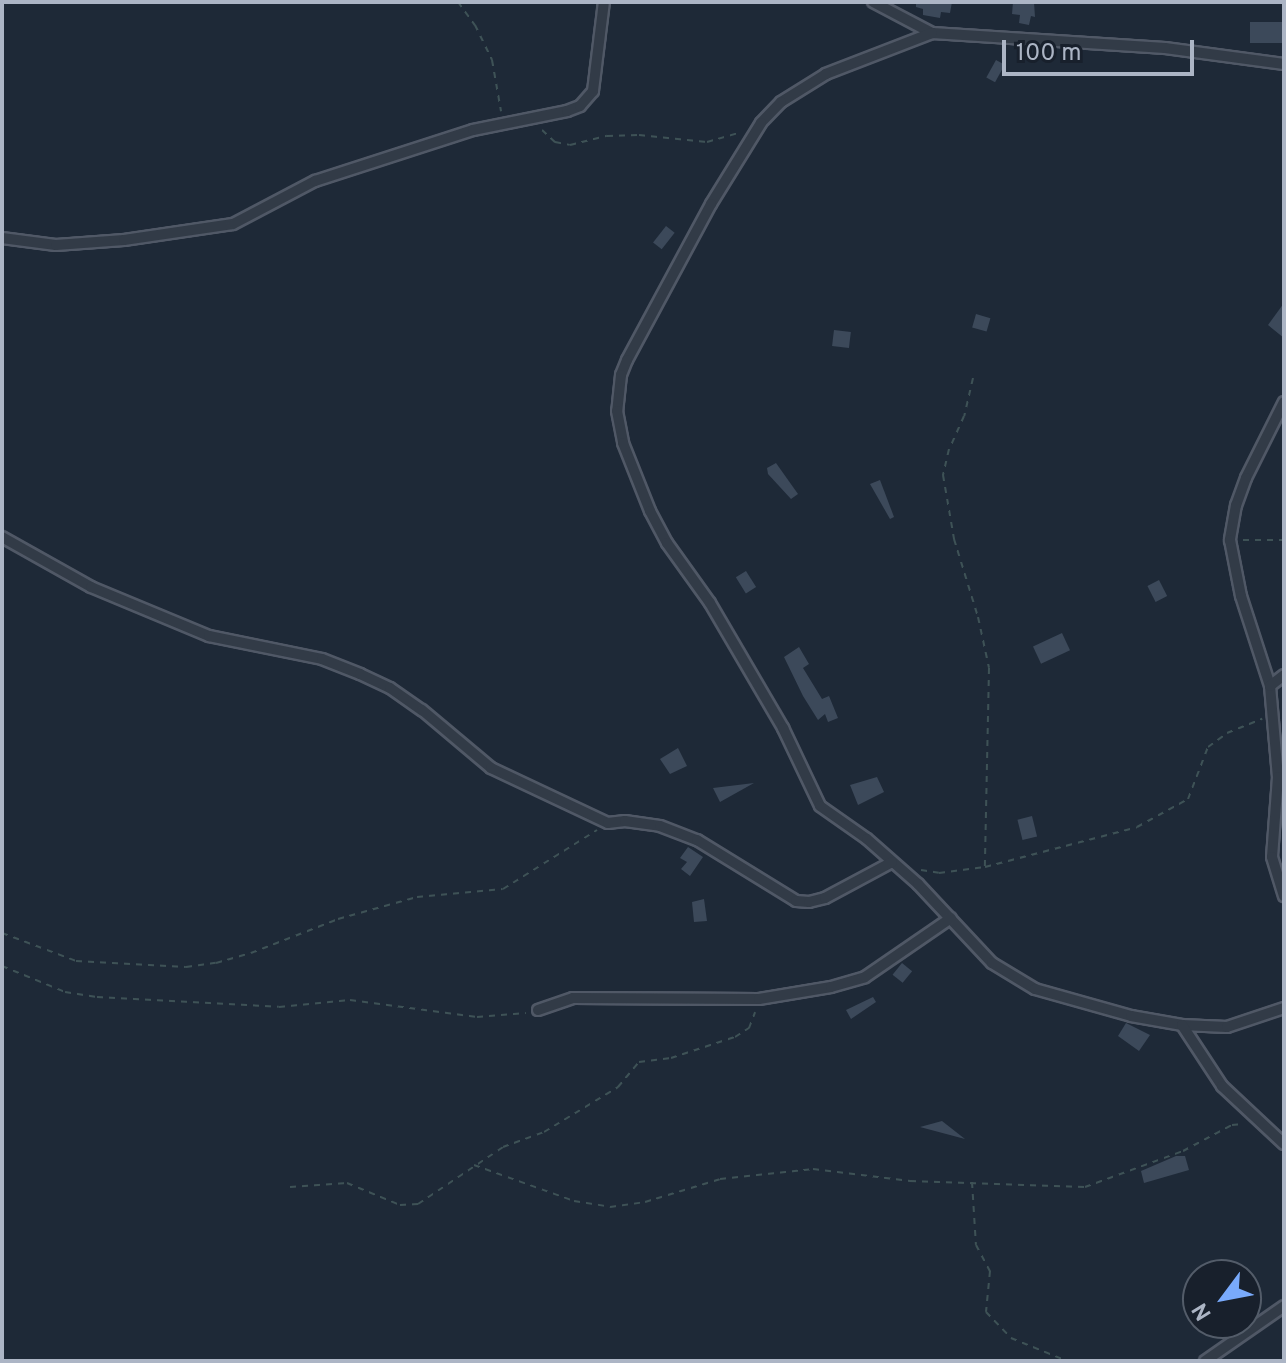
<!DOCTYPE html>
<style>
body{margin:0}
#map{position:relative;width:1286px;height:1363px;overflow:hidden;background:#1e2937;font-family:Overpass,sans-serif}
div>[style]{position:absolute}
.building>*{inset:0;background:#3c495a;transform-origin:0 0}
.path>*{height:2px;margin-top:-1px;transform-origin:0;background:repeating-linear-gradient(90deg,#3e5256 0 6px,transparent 0 12px)}
.roads{filter:drop-shadow(2px 0 #505866) drop-shadow(-2px 0 #505866) drop-shadow(0 2px #505866) drop-shadow(0 -2px #505866)}
.minor>*{height:10px;margin:-5px;padding:0 5px;transform-origin:5px;border-radius:5px;background:#323b47}
span{translate:-50% -50%;white-space:nowrap;text-align:center;line-height:1.15;-webkit-text-stroke:7px #18202c;paint-order:stroke}
.frame{position:absolute;inset:0;border:4px solid #acb5c5;pointer-events:none}
.north{position:absolute;left:1182px;top:1259px;width:80px;height:80px;box-sizing:border-box;background:#18202c;border:2px solid #535c69;border-radius:50%;rotate:238deg;font-size:22px;font-weight:700;line-height:32px;text-align:center;color:#acb5c5}
.north::after{content:'';display:block;margin:auto;width:28px;height:36px;background:#79aafc;clip-path:polygon(50% 0,100% 100%,50% 72%,0 100%)}
.scale{position:absolute;left:1002px;top:40px;width:192px;height:36px;box-sizing:border-box;border:4px solid #acb5c5;border-top:0;padding-left:10px;font-size:24px;line-height:28px;white-space:nowrap;color:#acb5c5;-webkit-text-stroke:6px #18202c;paint-order:stroke}
</style>
<div id="map">
<div class="building">
<i style="clip-path:polygon(916px 2px,952px 2px,950px 13px,941px 12px,940px 18px,923px 15px,923px 9px,916px 7px)"></i>
<i style="clip-path:polygon(1013px 2px,1034px 2px,1035px 17px,1031px 16px,1029px 25px,1019px 23px,1020px 15px,1012px 14px)"></i>
<i style="left:1284px;top:22px;width:21px;height:34px;rotate:90deg"></i>
<i style="left:996px;top:60px;width:10px;height:20px;rotate:29deg"></i>
<i style="left:666px;top:226px;width:11px;height:21px;rotate:38deg"></i>
<i style="clip-path:polygon(1284px 303px,1284px 338px,1268px 325px)"></i>
<i style="left:976px;top:314px;width:15px;height:14px;rotate:16deg"></i>
<i style="left:834px;top:330px;width:17px;height:16px;rotate:7deg"></i>
<i style="clip-path:polygon(776px 463px,798px 494px,791px 499px,768px 474px,767px 468px)"></i>
<i style="clip-path:polygon(880px 480px,894px 517px,890px 519px,870px 484px)"></i>
<i style="left:746px;top:571px;width:19px;height:12px;rotate:58deg"></i>
<i style="left:1159px;top:580px;width:18px;height:13px;rotate:63deg"></i>
<i style="left:1062px;top:633px;width:19px;height:32px;rotate:65deg"></i>
<i style="clip-path:polygon(799px 647px,809px 664px,803px 668px,822px 699px,829px 696px,838px 718px,828px 722px,825px 714px,818px 720px,803px 696px,784px 657px)"></i>
<i style="clip-path:polygon(678px 748px,687px 766px,670px 774px,660px 759px)"></i>
<i style="clip-path:polygon(877px 777px,884px 792px,858px 805px,850px 785px)"></i>
<i style="clip-path:polygon(754px 783px,720px 802px,713px 788px)"></i>
<i style="left:1032px;top:816px;width:21px;height:15px;rotate:76deg"></i>
<i style="clip-path:polygon(688px 847px,703px 857px,690px 876px,681px 869px,687px 862px,680px 858px)"></i>
<i style="clip-path:polygon(704px 899px,707px 921px,694px 922px,692px 902px)"></i>
<i style="left:902px;top:963px;width:13px;height:15px;rotate:39deg"></i>
<i style="clip-path:polygon(873px 997px,876px 1002px,851px 1019px,846px 1010px)"></i>
<i style="clip-path:polygon(1126px 1023px,1150px 1035px,1139px 1051px,1118px 1036px)"></i>
<i style="clip-path:polygon(942px 1121px,965px 1139px,920px 1127px)"></i>
<i style="clip-path:polygon(1176px 1156px,1185px 1156px,1189px 1170px,1144px 1183px,1141px 1171px)"></i>
</div>
<div class="path">
<i style="left:458px;top:2px;width:29px;rotate:54deg"></i>
<i style="left:475px;top:25px;width:39px;rotate:64deg"></i>
<i style="left:492px;top:60px;width:52px;rotate:80deg"></i>
<i style="left:542px;top:130px;width:18px;rotate:43deg"></i>
<i style="left:555px;top:142px;width:15px;rotate:11deg"></i>
<i style="left:570px;top:145px;width:38px;rotate:-14deg"></i>
<i style="left:607px;top:136px;width:32px;rotate:-2deg"></i>
<i style="left:639px;top:135px;width:68px;rotate:5.9deg"></i>
<i style="left:707px;top:142px;width:33px;rotate:-16deg"></i>
<i style="left:973px;top:378px;width:39px;rotate:103deg"></i>
<i style="left:964px;top:416px;width:36px;rotate:114deg"></i>
<i style="left:949px;top:449px;width:27px;rotate:103deg"></i>
<i style="left:943px;top:475px;width:65px;rotate:80.2deg"></i>
<i style="left:954px;top:539px;width:82px;rotate:72.9deg"></i>
<i style="left:978px;top:617px;width:52px;rotate:77.8deg"></i>
<i style="left:989px;top:668px;width:199px;rotate:91.2deg"></i>
<i style="left:1243px;top:540px;width:41px"></i>
<i style="left:921px;top:870px;width:18px;rotate:9deg"></i>
<i style="left:939px;top:873px;width:46px;rotate:-7.4deg"></i>
<i style="left:985px;top:867px;width:157px;rotate:-14.7deg"></i>
<i style="left:1137px;top:827px;width:58px;rotate:-28.8deg"></i>
<i style="left:1188px;top:799px;width:56px;rotate:-69deg"></i>
<i style="left:1208px;top:747px;width:24px;rotate:-36deg"></i>
<i style="left:1227px;top:733px;width:38px;rotate:-22deg"></i>
<i style="left:2px;top:933px;width:79px;rotate:20.7deg"></i>
<i style="left:76px;top:961px;width:110px;rotate:3.1deg"></i>
<i style="left:186px;top:967px;width:30px;rotate:-8deg"></i>
<i style="left:216px;top:963px;width:36px;rotate:-16deg"></i>
<i style="left:251px;top:953px;width:93px;rotate:-21.3deg"></i>
<i style="left:338px;top:919px;width:82px;rotate:-15.6deg"></i>
<i style="left:417px;top:897px;width:86px;rotate:-5.3deg"></i>
<i style="left:503px;top:889px;width:111px;rotate:-32.1deg"></i>
<i style="left:2px;top:966px;width:68px;rotate:22.4deg"></i>
<i style="left:65px;top:992px;width:32px;rotate:9deg"></i>
<i style="left:97px;top:997px;width:182px;rotate:3.1deg"></i>
<i style="left:279px;top:1007px;width:71px;rotate:-5.6deg"></i>
<i style="left:350px;top:1000px;width:128px;rotate:7.6deg"></i>
<i style="left:477px;top:1017px;width:49px;rotate:-4.7deg"></i>
<i style="left:474px;top:1165px;width:106px;rotate:19.8deg"></i>
<i style="left:574px;top:1201px;width:36px;rotate:9deg"></i>
<i style="left:610px;top:1207px;width:35px;rotate:-8deg"></i>
<i style="left:645px;top:1202px;width:78px;rotate:-17deg"></i>
<i style="left:720px;top:1179px;width:94px;rotate:-6.1deg"></i>
<i style="left:813px;top:1169px;width:98px;rotate:7.1deg"></i>
<i style="left:910px;top:1181px;width:175px;rotate:2deg"></i>
<i style="left:1085px;top:1187px;width:104px;rotate:-20.2deg"></i>
<i style="left:1183px;top:1151px;width:55px;rotate:-28deg"></i>
<i style="left:1232px;top:1125px;width:11px;rotate:-5deg"></i>
<i style="left:972px;top:1182px;width:63px;rotate:86.4deg"></i>
<i style="left:976px;top:1245px;width:30px;rotate:62deg"></i>
<i style="left:990px;top:1271px;width:41px;rotate:95.6deg"></i>
<i style="left:986px;top:1312px;width:36px;rotate:46deg"></i>
<i style="left:1011px;top:1338px;width:61px;rotate:22.3deg"></i>
<i style="left:290px;top:1187px;width:57px;rotate:-4deg"></i>
<i style="left:347px;top:1183px;width:57px;rotate:22.5deg"></i>
<i style="left:400px;top:1205px;width:18px;rotate:-3deg"></i>
<i style="left:418px;top:1204px;width:102px;rotate:-33.8deg"></i>
<i style="left:503px;top:1147px;width:44px;rotate:-20.1deg"></i>
<i style="left:544px;top:1132px;width:87px;rotate:-31.3deg"></i>
<i style="left:618px;top:1087px;width:33px;rotate:-50deg"></i>
<i style="left:639px;top:1062px;width:32px;rotate:-7deg"></i>
<i style="left:671px;top:1058px;width:67px;rotate:-18.2deg"></i>
<i style="left:735px;top:1037px;width:17px;rotate:-33deg"></i>
<i style="left:749px;top:1028px;width:17px;rotate:-69deg"></i>
</div>
<div class="roads">
<div class="minor">
<i style="left:873px;top:2px;width:67px;rotate:27.7deg"></i>
<i style="left:1284px;top:64px;width:120px;rotate:-172.3deg"></i>
<i style="left:1165px;top:48px;width:233px;rotate:-176.3deg"></i>
<i style="left:932px;top:33px;width:114px;rotate:158.9deg"></i>
<i style="left:826px;top:74px;width:53px;rotate:148.1deg"></i>
<i style="left:781px;top:102px;width:29px;rotate:134deg"></i>
<i style="left:761px;top:123px;width:95px;rotate:121.7deg"></i>
<i style="left:711px;top:204px;width:177px;rotate:118.3deg"></i>
<i style="left:627px;top:360px;width:16px;rotate:112deg"></i>
<i style="left:621px;top:375px;width:36px;rotate:96deg"></i>
<i style="left:617px;top:411px;width:33px;rotate:79deg"></i>
<i style="left:623px;top:443px;width:73px;rotate:68.3deg"></i>
<i style="left:650px;top:511px;width:36px;rotate:62deg"></i>
<i style="left:667px;top:543px;width:74px;rotate:54.4deg"></i>
<i style="left:710px;top:603px;width:145px;rotate:59.7deg"></i>
<i style="left:783px;top:728px;width:86px;rotate:64.6deg"></i>
<i style="left:820px;top:806px;width:57px;rotate:35.1deg"></i>
<i style="left:867px;top:839px;width:68px;rotate:41.4deg"></i>
<i style="left:918px;top:884px;width:108px;rotate:46.9deg"></i>
<i style="left:992px;top:963px;width:50px;rotate:31.2deg"></i>
<i style="left:1035px;top:989px;width:100px;rotate:15.7deg"></i>
<i style="left:1131px;top:1016px;width:52px;rotate:10deg"></i>
<i style="left:1182px;top:1025px;width:45px;rotate:2.5deg"></i>
<i style="left:1227px;top:1027px;width:60px;rotate:-18.4deg"></i>
<i style="left:2px;top:238px;width:54px;rotate:7.4deg"></i>
<i style="left:56px;top:245px;width:68px;rotate:-4.2deg"></i>
<i style="left:124px;top:240px;width:110px;rotate:-8.4deg"></i>
<i style="left:233px;top:224px;width:93px;rotate:-27.7deg"></i>
<i style="left:315px;top:181px;width:166px;rotate:-17.9deg"></i>
<i style="left:473px;top:130px;width:96px;rotate:-11.4deg"></i>
<i style="left:567px;top:111px;width:14px;rotate:-21deg"></i>
<i style="left:580px;top:106px;width:20px;rotate:-49deg"></i>
<i style="left:593px;top:91px;width:90px;rotate:-83deg"></i>
<i style="left:1284px;top:402px;width:85px;rotate:116.6deg"></i>
<i style="left:1246px;top:478px;width:29px;rotate:110deg"></i>
<i style="left:1236px;top:505px;width:36px;rotate:100deg"></i>
<i style="left:1230px;top:540px;width:57px;rotate:78.9deg"></i>
<i style="left:1241px;top:596px;width:95px;rotate:72.1deg"></i>
<i style="left:1270px;top:686px;width:91px;rotate:85deg"></i>
<i style="left:1278px;top:777px;width:80px;rotate:94.3deg"></i>
<i style="left:1272px;top:857px;width:41px;rotate:72.9deg"></i>
<i style="left:2px;top:537px;width:102px;rotate:29.3deg"></i>
<i style="left:91px;top:587px;width:128px;rotate:22.6deg"></i>
<i style="left:209px;top:636px;width:115px;rotate:11.5deg"></i>
<i style="left:322px;top:659px;width:41px;rotate:21.5deg"></i>
<i style="left:360px;top:674px;width:33px;rotate:25deg"></i>
<i style="left:390px;top:688px;width:39px;rotate:35deg"></i>
<i style="left:422px;top:710px;width:90px;rotate:40deg"></i>
<i style="left:491px;top:768px;width:129px;rotate:25.2deg"></i>
<i style="left:608px;top:823px;width:17px;rotate:-7deg"></i>
<i style="left:625px;top:821px;width:35px;rotate:8deg"></i>
<i style="left:660px;top:826px;width:40px;rotate:21deg"></i>
<i style="left:697px;top:840px;width:116px;rotate:31.6deg"></i>
<i style="left:796px;top:901px;width:13px;rotate:4deg"></i>
<i style="left:809px;top:902px;width:16px;rotate:-14deg"></i>
<i style="left:825px;top:898px;width:76px;rotate:-28.2deg"></i>
<i style="left:1270px;top:686px;width:18px;rotate:-38deg"></i>
<i style="left:538px;top:1010px;width:37px;rotate:-19deg"></i>
<i style="left:573px;top:998px;width:186px;rotate:0.3deg"></i>
<i style="left:759px;top:999px;width:73px;rotate:-9.5deg"></i>
<i style="left:831px;top:987px;width:35px;rotate:-16deg"></i>
<i style="left:865px;top:977px;width:104px;rotate:-34.5deg"></i>
<i style="left:1182px;top:1025px;width:73px;rotate:56.7deg"></i>
<i style="left:1222px;top:1086px;width:85px;rotate:43.1deg"></i>
<i style="left:1205px;top:1361px;width:96px;rotate:-34.8deg"></i>
</div>
</div>
<div class="frame"></div>
<div class="north">N</div>
<div class="scale">100 m</div>
</div>
